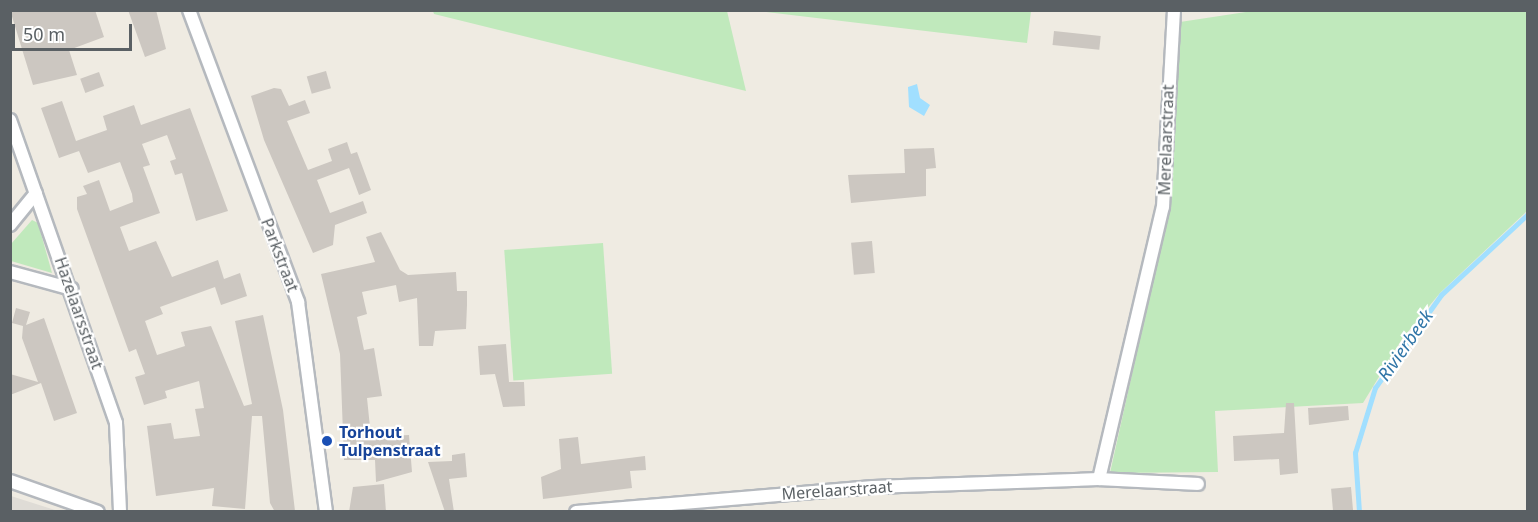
<!DOCTYPE html>
<style>
body{margin:0}
#map{position:relative;width:1538px;height:522px;overflow:hidden;background:#efebe2;font-family:"Noto Sans",sans-serif}
div>[style]{position:absolute}
.industrial>*{inset:0;background:#dfdcd6}
.green>*{inset:0;background:#c0e9bc;transform-origin:0 0}
.water>*{inset:0;background:#a1dfff}
.stream>*{height:4.5px;margin:-2.25px;padding:0 2.25px;transform-origin:2.25px;border-radius:2.25px;background:#a1dfff}
.building>*{inset:0;background:#ccc7c1;transform-origin:0 0}
.roads{filter:drop-shadow(2px 0 #b5b9be) drop-shadow(-2px 0 #b5b9be) drop-shadow(0 2px #b5b9be) drop-shadow(0 -2px #b5b9be)}
.street>*{height:12px;margin:-6px;padding:0 6px;transform-origin:6px;border-radius:6px;background:#fff}
.dots>*{width:16px;height:16px;translate:-50% -50%;box-sizing:border-box;border:3px solid #fff;border-radius:50%}
span{translate:-50% -50%;white-space:nowrap;text-align:center;line-height:1.15;-webkit-text-stroke:4.5px #fff;paint-order:stroke}
.street-label{font-size:16px;color:#5a6064}
.transit-label{font-size:16px;color:#164399;font-weight:700}
.left{translate:0 -50%;text-align:left}
.water-label{font-size:18px;color:#3176a8;font-style:italic}
.frame{position:absolute;inset:0;border:12px solid #5a6064;pointer-events:none}
.scale{position:absolute;left:12px;top:24px;width:120px;height:27px;box-sizing:border-box;border:3px solid #5a6064;border-top:0;padding-left:8px;font-size:18px;line-height:21px;white-space:nowrap;color:#5a6064;-webkit-text-stroke:4px #fff;paint-order:stroke}
</style>
<div id="map">
<div class="industrial">
<i style="clip-path:polygon(11px 496px,58px 511px,11px 511px)"></i>
</div>
<div class="green">
<i style="clip-path:polygon(1259px 10px,1527px 11px,1527px 211px,1440px 293px,1402px 339px,1363px 403px,1215px 411px,1218px 472px,1110px 473px,1172px 194px,1173px 73px,1180px 22px)"></i>
<i style="clip-path:polygon(433px 11px,727px 11px,746px 91px,434px 14px)"></i>
<i style="clip-path:polygon(758px 11px,1031px 11px,1027px 43px)"></i>
<i style="clip-path:polygon(32px 220px,38px 223px,52px 273px,11px 261px,11px 244px)"></i>
<i style="left:603px;top:243px;width:131px;height:99px;rotate:86deg"></i>
</div>
<div class="water">
<i style="clip-path:polygon(917px 84px,920px 98px,930px 105px,924px 116px,909px 107px,908px 87px)"></i>
</div>
<div class="stream">
<i style="left:1359px;top:512px;width:59px;rotate:-93.9deg"></i>
<i style="left:1355px;top:453px;width:68px;rotate:-72.9deg"></i>
<i style="left:1375px;top:388px;width:114px;rotate:-54.6deg"></i>
<i style="left:1441px;top:295px;width:119px;rotate:-43deg"></i>
</div>
<div class="building">
<i style="clip-path:polygon(10px 10px,95px 10px,104px 37px,69px 50px,77px 75px,33px 85px)"></i>
<i style="clip-path:polygon(128px 10px,156px 10px,166px 49px,145px 57px)"></i>
<i style="left:1054px;top:31px;width:47px;height:14px;rotate:6deg"></i>
<i style="left:326px;top:71px;width:18px;height:20px;rotate:74deg"></i>
<i style="left:99px;top:72px;width:15px;height:20px;rotate:70deg"></i>
<i style="clip-path:polygon(274px 88px,281px 89px,289px 106px,305px 100px,310px 113px,287px 121px,308px 170px,332px 161px,328px 149px,347px 142px,351px 154px,357px 152px,371px 190px,359px 195px,349px 168px,317px 180px,330px 213px,363px 201px,367px 213px,335px 225px,333px 245px,313px 253px,264px 140px,251px 96px)"></i>
<i style="clip-path:polygon(62px 101px,76px 141px,107px 130px,103px 116px,134px 105px,141px 125px,190px 108px,228px 211px,196px 221px,182px 173px,175px 175px,170px 161px,176px 159px,167px 135px,142px 144px,150px 165px,143px 167px,160px 213px,120px 227px,129px 251px,156px 241px,172px 277px,218px 260px,224px 279px,240px 273px,247px 296px,221px 305px,215px 287px,160px 307px,163px 314px,145px 321px,157px 355px,185px 346px,181px 332px,211px 326px,244px 406px,252px 404px,235px 321px,263px 315px,283px 410px,295px 511px,275px 512px,270px 503px,262px 416px,252px 416px,245px 509px,212px 506px,214px 488px,156px 496px,147px 426px,171px 423px,174px 439px,200px 436px,195px 409px,204px 408px,199px 381px,165px 391px,167px 398px,144px 405px,135px 377px,145px 374px,136px 349px,129px 352px,77px 209px,77px 197px,87px 194px,83px 186px,99px 180px,110px 211px,133px 202px,132px 194px,120px 162px,88px 173px,79px 151px,59px 158px,41px 108px)"></i>
<i style="clip-path:polygon(934px 148px,936px 168px,926px 169px,926px 196px,851px 203px,848px 175px,905px 173px,904px 149px)"></i>
<i style="clip-path:polygon(381px 232px,400px 270px,408px 275px,456px 272px,457px 291px,467px 291px,467px 305px,466px 329px,435px 331px,433px 346px,419px 346px,417px 298px,399px 302px,396px 285px,362px 292px,367px 314px,357px 317px,364px 350px,374px 348px,382px 396px,367px 398px,371px 437px,409px 435px,412px 472px,376px 482px,375px 460px,344px 460px,340px 354px,321px 274px,375px 262px,366px 237px)"></i>
<i style="left:872px;top:241px;width:32px;height:21px;rotate:85deg"></i>
<i style="clip-path:polygon(16px 308px,30px 312px,26px 325px,44px 318px,77px 413px,54px 421px,41px 383px,10px 395px,10px 374px,38px 382px,22px 338px,23px 326px,12px 323px)"></i>
<i style="clip-path:polygon(506px 344px,509px 382px,524px 382px,525px 406px,503px 407px,495px 374px,480px 375px,478px 346px)"></i>
<i style="clip-path:polygon(1286px 403px,1294px 403px,1298px 473px,1280px 475px,1279px 459px,1234px 461px,1233px 436px,1284px 433px)"></i>
<i style="clip-path:polygon(1348px 406px,1349px 420px,1309px 425px,1308px 408px)"></i>
<i style="clip-path:polygon(578px 437px,581px 464px,645px 456px,646px 470px,630px 471px,632px 488px,543px 499px,541px 477px,561px 469px,559px 439px)"></i>
<i style="clip-path:polygon(465px 453px,467px 477px,449px 479px,454px 512px,445px 512px,428px 462px,452px 461px,452px 455px)"></i>
<i style="clip-path:polygon(384px 484px,386px 512px,349px 512px,353px 487px)"></i>
<i style="left:1351px;top:487px;width:25px;height:20px;rotate:85deg"></i>
</div>
<div class="roads">
<div class="street">
<i style="left:189px;top:10px;width:312px;rotate:69.5deg"></i>
<i style="left:298px;top:302px;width:212px;rotate:82.4deg"></i>
<i style="left:10px;top:120px;width:321px;rotate:70.7deg"></i>
<i style="left:116px;top:423px;width:89px;rotate:87.4deg"></i>
<i style="left:10px;top:225px;width:41px;rotate:-50.9deg"></i>
<i style="left:10px;top:272px;width:64px;rotate:15.3deg"></i>
<i style="left:1099px;top:479px;width:99px;rotate:2.9deg"></i>
<i style="left:10px;top:481px;width:93px;rotate:19.4deg"></i>
<i style="left:576px;top:512px;width:298px;rotate:-4.8deg"></i>
<i style="left:873px;top:487px;width:226px;rotate:-2deg"></i>
<i style="left:1099px;top:479px;width:279px;rotate:-76.8deg"></i>
<i style="left:1163px;top:207px;width:197px;rotate:-86.8deg"></i>
</div>
</div>
<div class="dots">
<i style="left:327px;top:441px;background:#1a4fb4"></i>
</div>
<div class="street-label">
<span style="left:1166px;top:140px;rotate:-88deg">Merelaarstraat</span>
<span style="left:280px;top:255px;rotate:69deg">Parkstraat</span>
<span style="left:79px;top:313px;rotate:71deg">Hazelaarsstraat</span>
<span style="left:837px;top:490px;rotate:-4deg">Merelaarstraat</span>
</div>
<div class="transit-label">
<span class="left" style="left:339px;top:441px">Torhout<br>Tulpenstraat</span>
</div>
<div class="water-label">
<span style="left:1405px;top:345px;rotate:-55deg">Rivierbeek</span>
</div>
<div class="frame"></div>
<div class="scale">50 m</div>
</div>
